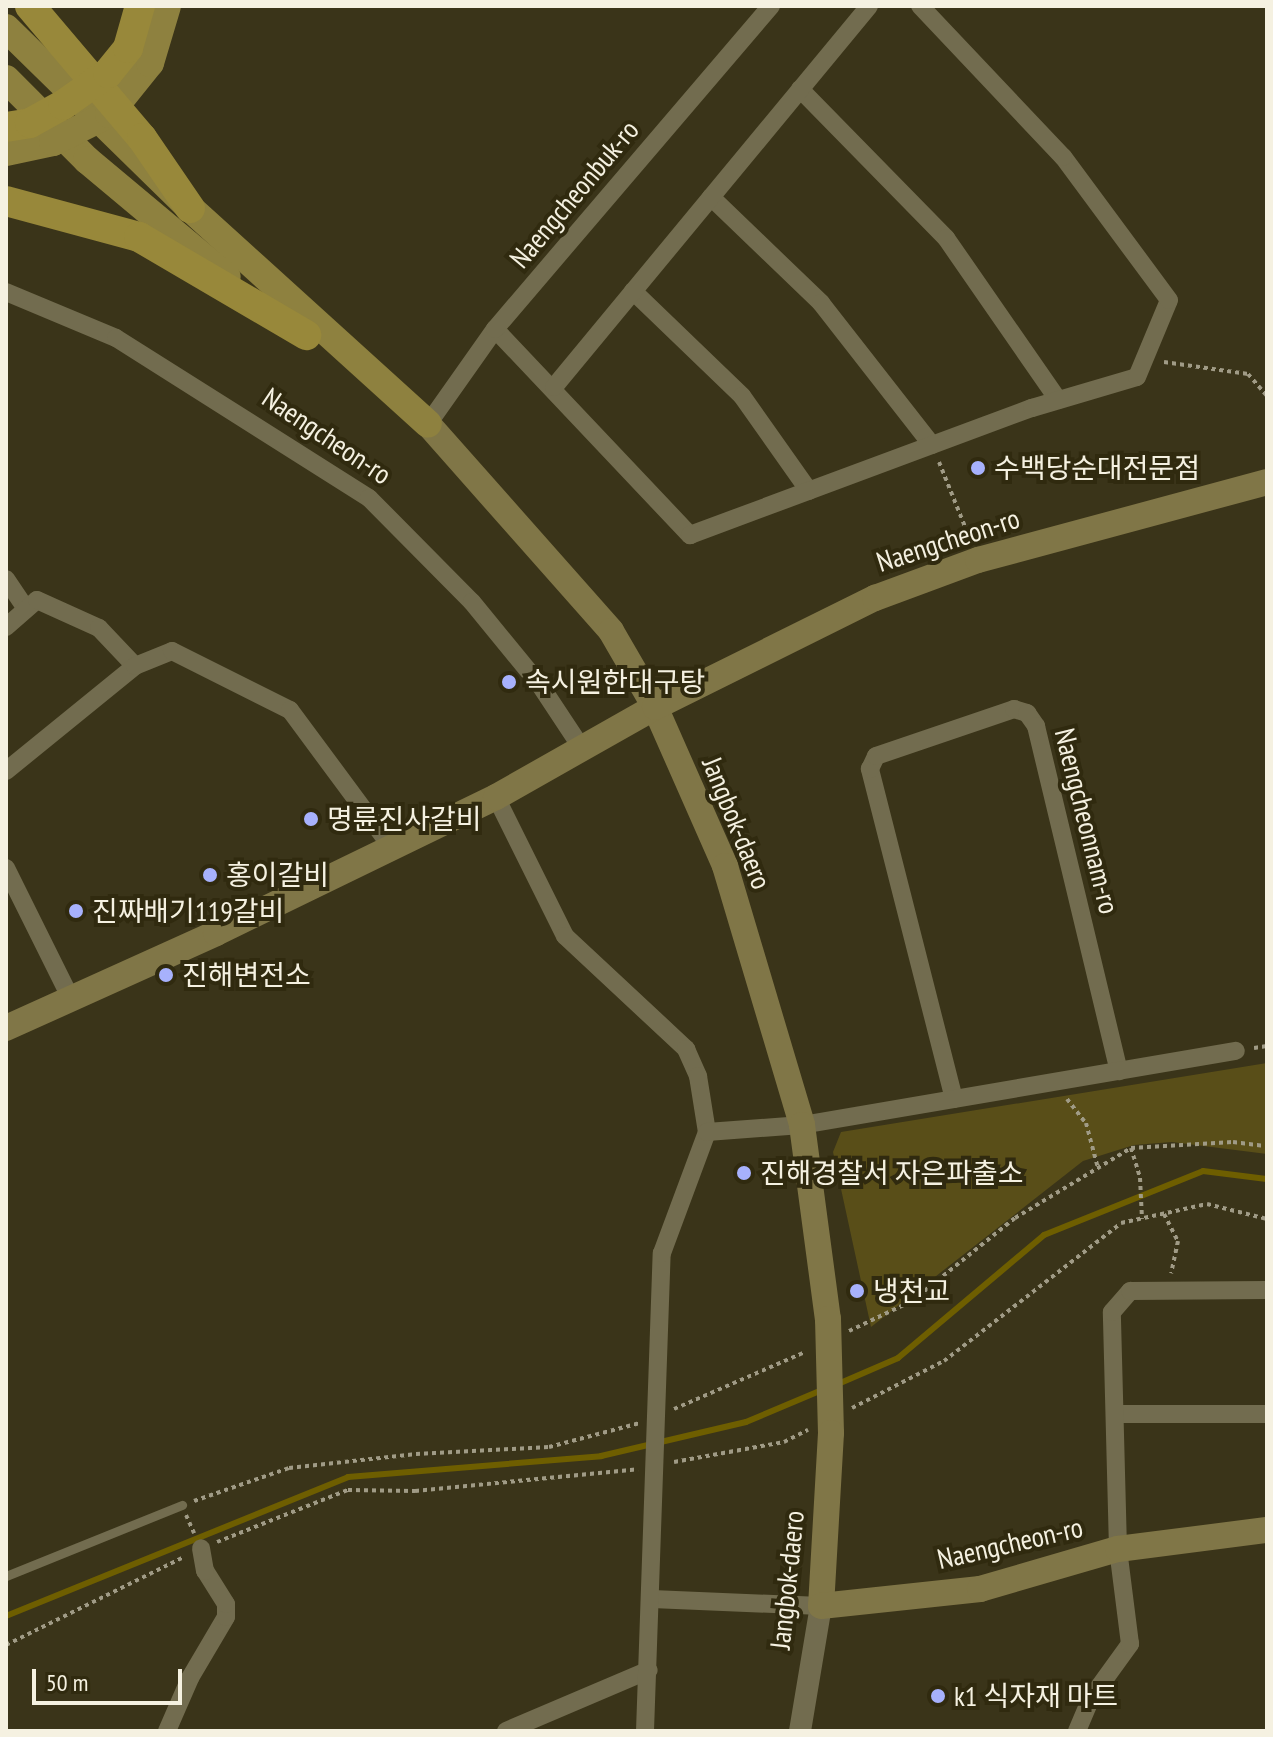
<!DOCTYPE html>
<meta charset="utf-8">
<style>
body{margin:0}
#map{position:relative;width:1273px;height:1737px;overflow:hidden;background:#3a3419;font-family:"PT Sans Narrow","Noto Sans KR",sans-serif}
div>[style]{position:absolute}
.green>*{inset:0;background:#594e18}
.stream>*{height:6px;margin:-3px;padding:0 3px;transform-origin:3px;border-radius:3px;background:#6e5e00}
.path>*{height:4px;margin-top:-2px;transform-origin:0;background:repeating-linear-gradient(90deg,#a09b86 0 4px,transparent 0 8px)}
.service>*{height:9px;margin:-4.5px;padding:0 4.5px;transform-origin:4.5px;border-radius:4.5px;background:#726c4f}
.minor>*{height:18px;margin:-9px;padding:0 9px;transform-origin:9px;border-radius:9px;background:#726c4f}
.tertiary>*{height:22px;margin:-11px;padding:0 11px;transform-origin:11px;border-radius:11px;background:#726c4f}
.secondary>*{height:26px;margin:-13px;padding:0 13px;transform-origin:13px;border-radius:13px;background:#807647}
.primary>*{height:28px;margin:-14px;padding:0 14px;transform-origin:14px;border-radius:14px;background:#8e813f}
.trunk>*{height:30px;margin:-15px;padding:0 15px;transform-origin:15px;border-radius:15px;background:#98883a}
.dots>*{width:22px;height:22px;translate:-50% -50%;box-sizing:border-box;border:4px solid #302a0f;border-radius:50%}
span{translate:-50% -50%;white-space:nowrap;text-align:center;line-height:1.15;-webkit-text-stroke:8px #302a0f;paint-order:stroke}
.street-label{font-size:28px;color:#f5f1e1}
.poi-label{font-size:28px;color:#f5f1e1}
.left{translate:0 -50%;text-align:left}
.frame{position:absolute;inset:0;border:8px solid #f5f1e1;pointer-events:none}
.scale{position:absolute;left:32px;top:1669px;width:150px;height:36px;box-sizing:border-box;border:4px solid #f5f1e1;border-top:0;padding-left:10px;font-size:24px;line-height:28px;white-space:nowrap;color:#f5f1e1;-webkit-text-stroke:6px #302a0f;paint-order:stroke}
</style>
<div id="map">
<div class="green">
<i style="clip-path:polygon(1267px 1063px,1267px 1154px,1172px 1142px,1134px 1145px,1083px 1161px,871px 1327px,833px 1152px,841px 1132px)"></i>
</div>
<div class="stream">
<i style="left:838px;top:1384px;width:65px;rotate:-23.4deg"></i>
<i style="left:898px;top:1358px;width:191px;rotate:-40.1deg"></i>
<i style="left:1044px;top:1235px;width:171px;rotate:-21.9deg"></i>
<i style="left:1203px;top:1171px;width:64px;rotate:7.1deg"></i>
<i style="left:6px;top:1616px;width:369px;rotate:-22.1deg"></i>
<i style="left:348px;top:1477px;width:254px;rotate:-4.7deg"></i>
<i style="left:601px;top:1456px;width:149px;rotate:-13.2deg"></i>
<i style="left:746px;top:1422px;width:85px;rotate:-22.9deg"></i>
</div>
<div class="path">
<i style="left:1164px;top:362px;width:85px;rotate:8.1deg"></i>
<i style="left:1248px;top:374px;width:29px;rotate:49deg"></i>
<i style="left:939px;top:462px;width:83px;rotate:68.1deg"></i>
<i style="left:1254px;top:1048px;width:13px;rotate:-9deg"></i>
<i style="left:1067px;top:1099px;width:31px;rotate:52deg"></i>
<i style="left:1086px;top:1123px;width:47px;rotate:75.1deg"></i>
<i style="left:1131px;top:1148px;width:31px;rotate:73deg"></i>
<i style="left:1140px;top:1178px;width:41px;rotate:87.2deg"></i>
<i style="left:1164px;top:1214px;width:30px;rotate:63deg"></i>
<i style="left:1178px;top:1241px;width:33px;rotate:102deg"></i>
<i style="left:849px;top:1331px;width:70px;rotate:-25.5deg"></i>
<i style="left:912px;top:1301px;width:132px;rotate:-38.9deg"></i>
<i style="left:1015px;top:1218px;width:135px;rotate:-31.1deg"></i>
<i style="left:1131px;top:1148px;width:102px;rotate:-3.4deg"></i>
<i style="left:1233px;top:1142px;width:34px;rotate:7deg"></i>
<i style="left:852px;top:1408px;width:103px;rotate:-27.1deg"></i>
<i style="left:944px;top:1361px;width:224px;rotate:-37.9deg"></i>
<i style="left:1121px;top:1223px;width:88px;rotate:-12.5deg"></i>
<i style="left:1207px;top:1204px;width:62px;rotate:14deg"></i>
<i style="left:674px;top:1409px;width:143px;rotate:-23.5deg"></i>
<i style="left:674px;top:1462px;width:112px;rotate:-10.3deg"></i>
<i style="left:784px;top:1442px;width:27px;rotate:-27deg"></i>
<i style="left:194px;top:1501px;width:101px;rotate:-19.2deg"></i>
<i style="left:289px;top:1468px;width:128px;rotate:-6.3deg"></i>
<i style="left:416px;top:1454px;width:133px;rotate:-3deg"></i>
<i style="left:549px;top:1447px;width:94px;rotate:-14.8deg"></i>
<i style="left:186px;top:1515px;width:20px;rotate:66deg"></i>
<i style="left:217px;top:1542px;width:141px;rotate:-21.7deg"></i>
<i style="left:348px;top:1490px;width:67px;rotate:0.9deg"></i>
<i style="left:415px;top:1491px;width:224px;rotate:-5.6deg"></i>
<i style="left:6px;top:1645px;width:199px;rotate:-26.3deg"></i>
</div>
<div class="service">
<i style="left:6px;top:1576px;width:190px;rotate:-22deg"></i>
</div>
<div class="minor">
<i style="left:800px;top:89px;width:209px;rotate:45.6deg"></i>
<i style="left:946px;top:238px;width:197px;rotate:55.3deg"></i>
<i style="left:711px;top:197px;width:153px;rotate:43.9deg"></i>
<i style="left:821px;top:303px;width:180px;rotate:52deg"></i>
<i style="left:633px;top:291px;width:151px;rotate:43.9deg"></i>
<i style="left:742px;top:396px;width:116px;rotate:54.8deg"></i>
<i style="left:6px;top:292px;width:119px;rotate:22.7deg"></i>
<i style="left:116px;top:338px;width:299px;rotate:32.3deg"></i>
<i style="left:369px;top:498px;width:146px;rotate:45.3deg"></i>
<i style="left:472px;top:602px;width:107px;rotate:50.7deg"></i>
<i style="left:540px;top:685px;width:74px;rotate:56.5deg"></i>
<i style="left:495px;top:329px;width:284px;rotate:46.6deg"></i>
<i style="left:690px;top:535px;width:365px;rotate:-20.4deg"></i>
<i style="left:1032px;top:408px;width:109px;rotate:-16.4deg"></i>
<i style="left:1137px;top:377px;width:83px;rotate:-67.4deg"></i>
<i style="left:1169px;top:300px;width:178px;rotate:-126.5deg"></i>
<i style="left:1063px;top:157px;width:208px;rotate:-133.4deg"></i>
<i style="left:554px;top:387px;width:494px;rotate:-50.4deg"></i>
<i style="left:428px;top:424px;width:116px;rotate:-54.8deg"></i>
<i style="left:495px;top:329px;width:425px;rotate:-49.5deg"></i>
<i style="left:6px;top:579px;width:34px;rotate:56deg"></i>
<i style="left:6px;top:627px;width:41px;rotate:-41.1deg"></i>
<i style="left:37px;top:600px;width:68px;rotate:24.3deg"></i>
<i style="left:99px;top:628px;width:52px;rotate:46.5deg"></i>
<i style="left:6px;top:771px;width:166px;rotate:-39.1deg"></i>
<i style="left:135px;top:666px;width:40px;rotate:-22deg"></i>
<i style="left:172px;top:651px;width:132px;rotate:26.6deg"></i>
<i style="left:290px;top:710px;width:172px;rotate:53.5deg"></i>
<i style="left:496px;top:797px;width:155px;rotate:63.6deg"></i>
<i style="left:565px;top:936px;width:166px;rotate:43deg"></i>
<i style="left:686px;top:1049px;width:30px;rotate:66deg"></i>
<i style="left:698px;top:1076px;width:57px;rotate:80.9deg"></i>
<i style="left:6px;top:868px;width:146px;rotate:63.6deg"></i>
<i style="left:954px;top:1099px;width:341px;rotate:-104.3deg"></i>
<i style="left:870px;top:769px;width:14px;rotate:-65deg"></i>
<i style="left:876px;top:756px;width:146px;rotate:-18.8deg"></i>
<i style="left:1014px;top:709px;width:14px;rotate:17deg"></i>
<i style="left:1027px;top:713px;width:16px;rotate:55deg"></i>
<i style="left:1036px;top:726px;width:355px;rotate:76.5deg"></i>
<i style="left:1115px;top:1414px;width:152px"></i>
<i style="left:652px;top:1599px;width:169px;rotate:2.4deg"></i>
<i style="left:167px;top:1731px;width:58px;rotate:-66.5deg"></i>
<i style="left:190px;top:1678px;width:71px;rotate:-59.5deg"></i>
<i style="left:226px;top:1617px;width:13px;rotate:-90deg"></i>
<i style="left:226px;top:1604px;width:39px;rotate:-122deg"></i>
<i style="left:205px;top:1571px;width:23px;rotate:-100deg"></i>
<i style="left:506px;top:1731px;width:155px;rotate:-23.1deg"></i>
<i style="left:645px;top:1731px;width:478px;rotate:-88deg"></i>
<i style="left:662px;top:1253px;width:129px;rotate:-69.6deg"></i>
<i style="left:707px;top:1132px;width:95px;rotate:-4.2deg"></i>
<i style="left:802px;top:1125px;width:440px;rotate:-9.7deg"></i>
<i style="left:1077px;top:1731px;width:36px;rotate:-67deg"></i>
<i style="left:1091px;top:1698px;width:67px;rotate:-54.2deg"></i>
<i style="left:1130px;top:1644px;width:96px;rotate:-97.2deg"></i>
<i style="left:1118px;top:1549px;width:237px;rotate:-91.5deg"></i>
<i style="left:1112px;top:1312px;width:28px;rotate:-49deg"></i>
<i style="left:1130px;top:1291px;width:137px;rotate:-0.4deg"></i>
</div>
<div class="tertiary">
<i style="left:800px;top:1731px;width:127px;rotate:-80.5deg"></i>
</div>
<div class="secondary">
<i style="left:428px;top:424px;width:276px;rotate:48.5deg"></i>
<i style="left:611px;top:631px;width:88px;rotate:59.9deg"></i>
<i style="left:655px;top:707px;width:174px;rotate:66.2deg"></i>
<i style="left:725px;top:866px;width:270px;rotate:73.4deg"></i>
<i style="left:802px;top:1125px;width:196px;rotate:82.4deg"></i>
<i style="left:828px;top:1319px;width:114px;rotate:88.5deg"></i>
<i style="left:831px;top:1433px;width:173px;rotate:93.3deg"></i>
<i style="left:821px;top:1606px;width:160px;rotate:-6.1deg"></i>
<i style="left:980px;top:1589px;width:144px;rotate:-16.2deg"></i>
<i style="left:1118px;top:1549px;width:150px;rotate:-7.3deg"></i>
<i style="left:6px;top:1028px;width:230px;rotate:-24.3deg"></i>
<i style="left:216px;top:933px;width:311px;rotate:-25.9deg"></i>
<i style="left:496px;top:797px;width:183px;rotate:-29.5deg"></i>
<i style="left:655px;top:707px;width:246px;rotate:-26.4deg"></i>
<i style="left:875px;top:598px;width:110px;rotate:-20.3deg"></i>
<i style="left:978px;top:560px;width:299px;rotate:-15.1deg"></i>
</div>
<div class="primary">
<i style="left:6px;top:28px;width:257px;rotate:44.4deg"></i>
<i style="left:190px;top:208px;width:321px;rotate:42.2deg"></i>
<i style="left:6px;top:79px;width:115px;rotate:45deg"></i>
<i style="left:87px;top:160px;width:182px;rotate:39.9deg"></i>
<i style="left:6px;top:152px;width:48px;rotate:-12deg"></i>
<i style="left:53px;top:142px;width:63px;rotate:-26.6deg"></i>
<i style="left:109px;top:114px;width:65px;rotate:-51.2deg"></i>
<i style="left:150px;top:63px;width:59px;rotate:-73.4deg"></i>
</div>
<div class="trunk">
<i style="left:30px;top:6px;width:173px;rotate:49.7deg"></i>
<i style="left:142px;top:138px;width:85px;rotate:55.6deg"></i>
<i style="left:6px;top:127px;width:24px;rotate:-9deg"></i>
<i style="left:30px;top:123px;width:38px;rotate:-29deg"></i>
<i style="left:63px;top:105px;width:55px;rotate:-35.4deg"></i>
<i style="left:108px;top:73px;width:32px;rotate:-51deg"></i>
<i style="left:128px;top:48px;width:44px;rotate:-74.1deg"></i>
<i style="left:6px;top:201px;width:138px;rotate:15.1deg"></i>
<i style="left:139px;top:237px;width:194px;rotate:30.4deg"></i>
</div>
<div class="dots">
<i style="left:978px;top:468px;background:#a7b1fc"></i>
<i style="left:509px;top:682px;background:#a7b1fc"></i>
<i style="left:311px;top:819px;background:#a7b1fc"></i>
<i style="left:210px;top:875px;background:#a7b1fc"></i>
<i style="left:76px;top:911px;background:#a7b1fc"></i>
<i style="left:166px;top:975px;background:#a7b1fc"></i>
<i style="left:744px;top:1173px;background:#a7b1fc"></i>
<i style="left:857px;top:1291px;background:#a7b1fc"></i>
<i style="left:938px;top:1696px;background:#a7b1fc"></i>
</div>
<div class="street-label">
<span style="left:574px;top:194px;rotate:-50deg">Naengcheonbuk-ro</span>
<span style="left:327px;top:436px;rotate:34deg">Naengcheon-ro</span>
<span style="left:948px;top:540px;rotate:-18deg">Naengcheon-ro</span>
<span style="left:1087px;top:821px;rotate:76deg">Naengcheonnam-ro</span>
<span style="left:737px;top:823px;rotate:68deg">Jangbok-daero</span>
<span style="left:1010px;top:1543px;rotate:-13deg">Naengcheon-ro</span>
<span style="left:787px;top:1580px;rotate:-84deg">Jangbok-daero</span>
</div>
<div class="poi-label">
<span class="left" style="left:994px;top:468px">수백당순대전문점</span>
<span class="left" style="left:525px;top:682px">속시원한대구탕</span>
<span class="left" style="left:327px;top:819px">명륜진사갈비</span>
<span class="left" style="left:226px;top:875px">홍이갈비</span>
<span class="left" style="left:92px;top:911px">진짜배기119갈비</span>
<span class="left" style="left:182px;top:975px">진해변전소</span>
<span class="left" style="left:760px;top:1173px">진해경찰서 자은파출소</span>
<span class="left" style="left:873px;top:1291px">냉천교</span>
<span class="left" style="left:954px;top:1696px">k1 식자재 마트</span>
</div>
<div class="frame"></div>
<div class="scale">50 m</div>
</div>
